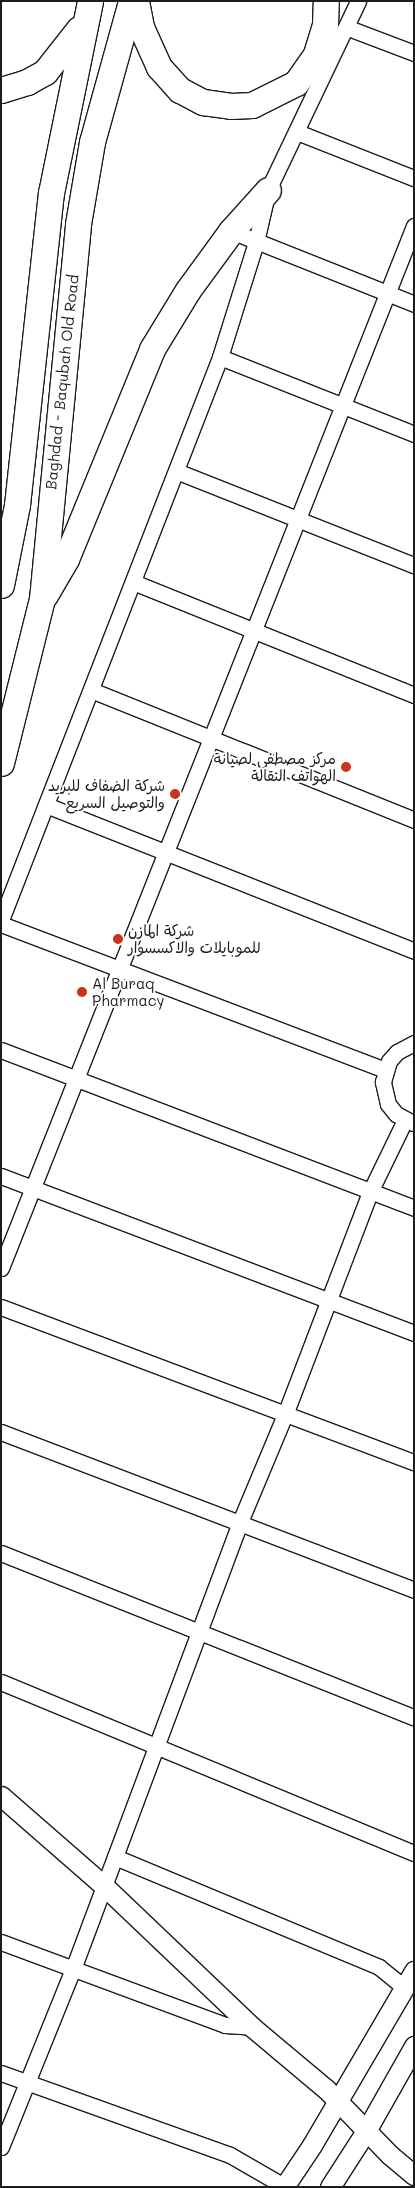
<!DOCTYPE html>
<meta charset="utf-8">
<style>
body{margin:0}
#map{position:relative;width:415px;height:2188px;overflow:hidden;background:#fff;font-family:Mali,"Playpen Sans Arabic",sans-serif}
div>[style]{position:absolute}
.roads{filter:drop-shadow(1px 0 #1c1c1c) drop-shadow(-1px 0 #1c1c1c) drop-shadow(0 1px #1c1c1c) drop-shadow(0 -1px #1c1c1c)}
.minor>*{height:15px;margin:-7.5px;padding:0 7.5px;transform-origin:7.5px;border-radius:7.5px;background:#fff}
.tertiary>*{height:19px;margin:-9.5px;padding:0 9.5px;transform-origin:9.5px;border-radius:9.5px;background:#fff}
.trunk>*{height:25px;margin:-12.5px;padding:0 12.5px;transform-origin:12.5px;border-radius:12.5px;background:#fff}
.dots>*{width:14px;height:14px;translate:-50% -50%;box-sizing:border-box;border:2px solid #fff;border-radius:50%}
span{translate:-50% -50%;white-space:nowrap;text-align:center;line-height:1.15;-webkit-text-stroke:4px #fff;paint-order:stroke}
.street-label{font-size:15px;color:#1c1c1c}
.poi-label{font-size:15px;color:#1c1c1c}
.right{translate:-100% -50%;text-align:right}
.left{translate:0 -50%;text-align:left}
.frame{position:absolute;inset:0;border:2px solid #1c1c1c;pointer-events:none}
</style>
<div id="map">
<div class="roads">
<div class="minor">
<i style="left:348px;top:28px;width:71px;rotate:20.7deg"></i>
<i style="left:297px;top:132px;width:126px;rotate:21.5deg"></i>
<i style="left:231px;top:231px;width:197px;rotate:21.7deg"></i>
<i style="left:220px;top:357px;width:209px;rotate:21.6deg"></i>
<i style="left:176px;top:471px;width:256px;rotate:21.6deg"></i>
<i style="left:133px;top:582px;width:303px;rotate:21.9deg"></i>
<i style="left:91px;top:690px;width:348px;rotate:21.9deg"></i>
<i style="left:46px;top:805px;width:396px;rotate:21.6deg"></i>
<i style="left:1px;top:920px;width:604px;rotate:-68.74deg"></i>
<i style="left:220px;top:357px;width:121px;rotate:-72.6deg"></i>
<i style="left:256px;top:242px;width:53px;rotate:-77deg"></i>
<i style="left:268px;top:190px;width:209px;rotate:-64.5deg"></i>
<i style="left:1px;top:924px;width:411px;rotate:20.8deg"></i>
<i style="left:1px;top:1050px;width:442px;rotate:20.9deg"></i>
<i style="left:413px;top:1123px;width:19px;rotate:-152deg"></i>
<i style="left:396px;top:1114px;width:13px;rotate:-129deg"></i>
<i style="left:388px;top:1104px;width:23px;rotate:-103deg"></i>
<i style="left:383px;top:1082px;width:22px;rotate:-74deg"></i>
<i style="left:389px;top:1061px;width:12px;rotate:-48deg"></i>
<i style="left:397px;top:1052px;width:19px;rotate:-28deg"></i>
<i style="left:1px;top:1176px;width:442px;rotate:20.8deg"></i>
<i style="left:1px;top:1268px;width:1121px;rotate:-68.38deg"></i>
<i style="left:1px;top:1307px;width:441px;rotate:20.6deg"></i>
<i style="left:1px;top:1432px;width:442px;rotate:20.9deg"></i>
<i style="left:1px;top:1553px;width:444px;rotate:21.7deg"></i>
<i style="left:1px;top:1682px;width:447px;rotate:22.5deg"></i>
<i style="left:115px;top:1857px;width:286px;rotate:22.6deg"></i>
<i style="left:379px;top:1967px;width:32px;rotate:39deg"></i>
<i style="left:1px;top:1942px;width:239px;rotate:20.3deg"></i>
<i style="left:225px;top:2025px;width:27px;rotate:4deg"></i>
<i style="left:1px;top:2073px;width:243px;rotate:19.7deg"></i>
<i style="left:230px;top:2155px;width:62px;rotate:29.9deg"></i>
<i style="left:1px;top:2147px;width:192px;rotate:-68deg"></i>
<i style="left:73px;top:1969px;width:477px;rotate:-69.5deg"></i>
<i style="left:240px;top:1522px;width:119px;rotate:-67.3deg"></i>
<i style="left:286px;top:1412px;width:235px;rotate:-69.1deg"></i>
<i style="left:370px;top:1192px;width:80px;rotate:-64.1deg"></i>
</div>
<div class="tertiary">
<i style="left:1px;top:1796px;width:135px;rotate:41.1deg"></i>
<i style="left:103px;top:1885px;width:206px;rotate:43.6deg"></i>
<i style="left:252px;top:2027px;width:97px;rotate:40deg"></i>
<i style="left:326px;top:2089px;width:92px;rotate:45.9deg"></i>
<i style="left:390px;top:2155px;width:31px;rotate:40deg"></i>
<i style="left:284px;top:2187px;width:50px;rotate:-56.3deg"></i>
<i style="left:312px;top:2145px;width:202px;rotate:-59.6deg"></i>
<i style="left:330px;top:2187px;width:67px;rotate:-57.3deg"></i>
<i style="left:366px;top:2131px;width:98px;rotate:-60.5deg"></i>
</div>
<div class="trunk">
<i style="left:136px;top:1px;width:26px;rotate:79deg"></i>
<i style="left:141px;top:27px;width:44px;rotate:65.8deg"></i>
<i style="left:159px;top:67px;width:31px;rotate:48deg"></i>
<i style="left:180px;top:90px;width:26px;rotate:28deg"></i>
<i style="left:203px;top:102px;width:28px;rotate:8deg"></i>
<i style="left:231px;top:106px;width:21px;rotate:-3deg"></i>
<i style="left:252px;top:105px;width:49px;rotate:-26.6deg"></i>
<i style="left:296px;top:83px;width:35px;rotate:-55deg"></i>
<i style="left:316px;top:54px;width:30px;rotate:-73deg"></i>
<i style="left:325px;top:25px;width:24px;rotate:-88deg"></i>
<i style="left:1px;top:90px;width:27px;rotate:-17deg"></i>
<i style="left:27px;top:82px;width:21px;rotate:-29deg"></i>
<i style="left:45px;top:72px;width:55px;rotate:-51.7deg"></i>
<i style="left:1px;top:585px;width:82px;rotate:-78.7deg"></i>
<i style="left:17px;top:505px;width:314px;rotate:-83.8deg"></i>
<i style="left:51px;top:193px;width:196px;rotate:-78.5deg"></i>
<i style="left:45px;top:595px;width:42px;rotate:-59.7deg"></i>
<i style="left:66px;top:559px;width:227px;rotate:-67.7deg"></i>
<i style="left:152px;top:349px;width:69px;rotate:-58.6deg"></i>
<i style="left:188px;top:290px;width:73px;rotate:-53.9deg"></i>
<i style="left:231px;top:231px;width:55px;rotate:-47.9deg"></i>
<i style="left:1px;top:763px;width:169px;rotate:-76deg"></i>
<i style="left:42px;top:599px;width:377px;rotate:-84.5deg"></i>
<i style="left:78px;top:224px;width:83px;rotate:-80.3deg"></i>
<i style="left:92px;top:142px;width:146px;rotate:-74.5deg"></i>
</div>
</div>
<div class="dots">
<i style="left:346px;top:767px;background:#c8321e"></i>
<i style="left:175px;top:794px;background:#c8321e"></i>
<i style="left:118px;top:939px;background:#c8321e"></i>
<i style="left:82px;top:992px;background:#c8321e"></i>
</div>
<div class="street-label">
<span style="left:62px;top:382px;rotate:-84deg">Baghdad - Baqubah Old Road</span>
</div>
<div class="poi-label">
<span class="right" style="left:336px;top:767px">مركز مصطفى لصيانة<br>الهواتف النقالة</span>
<span class="right" style="left:165px;top:794px">شركة الضفاف للبريد<br>والتوصيل السريع</span>
<span class="left" style="left:128px;top:939px">شركة المازن<br>للموبايلات والاكسسوار</span>
<span class="left" style="left:92px;top:992px">Al Buraq<br>Pharmacy</span>
</div>
<div class="frame"></div>
</div>
